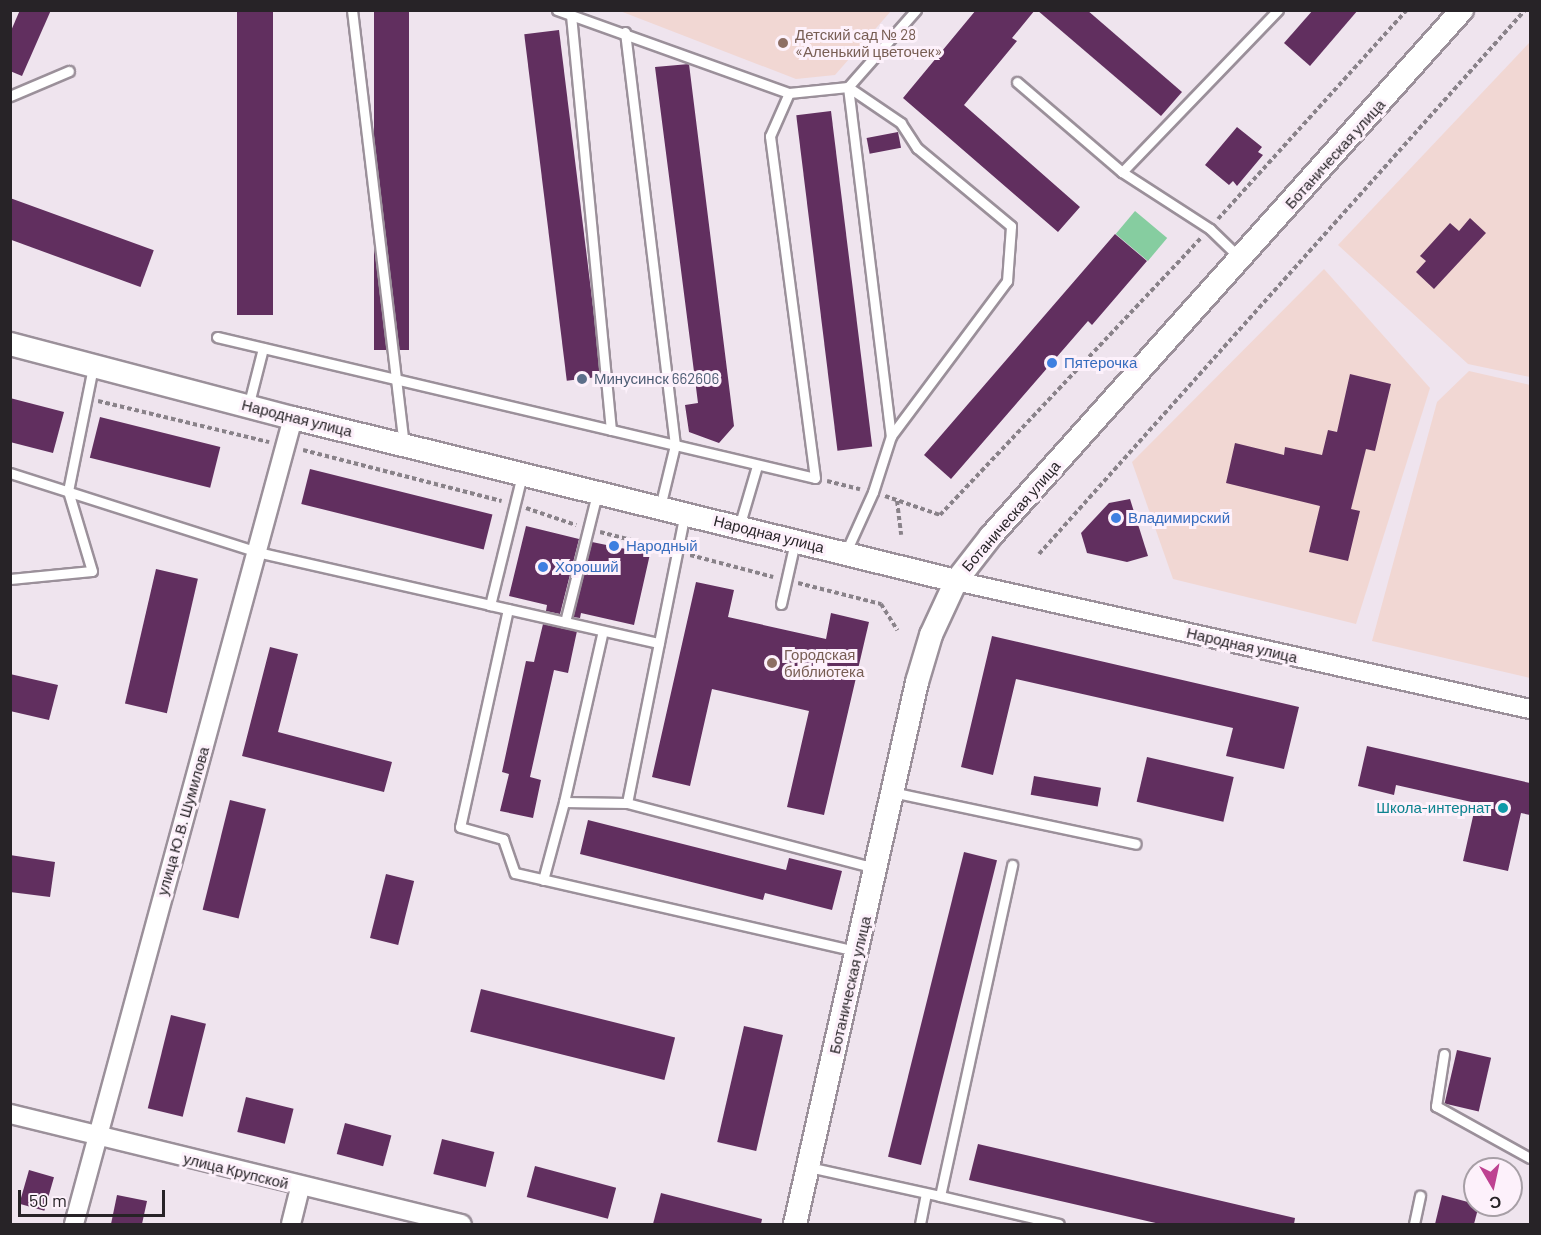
<!DOCTYPE html>
<meta charset="utf-8">
<style>
body{margin:0}
#map{position:relative;width:1541px;height:1235px;overflow:hidden;background:#efe4ee;font-family:Barlow,sans-serif}
div>[style]{position:absolute}
.education>*{inset:0;background:#f1d7d3}
.green>*{inset:0;background:#86cda0;transform-origin:0 0}
.building>*{inset:0;background:#612f5f;transform-origin:0 0}
.path>*{height:4px;margin-top:-2px;transform-origin:0;background:repeating-linear-gradient(90deg,#898289 0 4.5px,transparent 0 7.5px)}
.roads{filter:drop-shadow(2px 0 #9b909a) drop-shadow(-2px 0 #9b909a) drop-shadow(0 2px #9b909a) drop-shadow(0 -2px #9b909a)}
.service>*{height:9px;margin:-4.5px;padding:0 4.5px;transform-origin:4.5px;border-radius:4.5px;background:#fff}
.minor>*{height:18px;margin:-9px;padding:0 9px;transform-origin:9px;border-radius:9px;background:#fff}
.tertiary>*{height:22px;margin:-11px;padding:0 11px;transform-origin:11px;border-radius:11px;background:#fff}
.dots>*{width:16px;height:16px;translate:-50% -50%;box-sizing:border-box;border:3px solid #fdf1fb;border-radius:50%}
span{translate:-50% -50%;white-space:nowrap;text-align:center;line-height:1.15;-webkit-text-stroke:6px #fdf1fb;paint-order:stroke}
.education-label{font-size:15px;color:#785e54}
.left{translate:0 -50%;text-align:left}
.street-label{font-size:15px;color:#272327}
.shop-label{font-size:15px;color:#366cbe}
.service-label{font-size:15px;color:#4e5e75}
.culture-label{font-size:15px;color:#0d838f}
.right{translate:-100% -50%;text-align:right}
.frame{position:absolute;inset:0;border:12px solid #272327;pointer-events:none}
.north{position:absolute;left:1463px;top:1157px;width:60px;height:60px;box-sizing:border-box;background:#fdf1fb;border:2px solid #a79fa6;border-radius:50%;rotate:171deg;font-size:16px;font-weight:700;line-height:24px;text-align:center;color:#272327}
.north::after{content:'';display:block;margin:auto;width:21px;height:27px;background:#be4291;clip-path:polygon(50% 0,100% 100%,50% 72%,0 100%)}
.scale{position:absolute;left:18px;top:1190px;width:147px;height:27px;box-sizing:border-box;border:3px solid #272327;border-top:0;padding-left:8px;font-size:18px;line-height:21px;white-space:nowrap;color:#272327;-webkit-text-stroke:4px #fdf1fb;paint-order:stroke}
</style>
<div id="map">
<div class="education">
<i style="clip-path:polygon(620px 11px,891px 11px,835px 75px,796px 79px)"></i>
<i style="clip-path:polygon(1530px 42px,1530px 377px,1468px 364px,1338px 245px)"></i>
<i style="clip-path:polygon(1324px 269px,1430px 388px,1356px 624px,1173px 579px,1132px 462px)"></i>
<i style="clip-path:polygon(1469px 371px,1530px 385px,1530px 678px,1372px 641px,1437px 402px)"></i>
</div>
<div class="green">
<i style="left:1135px;top:211px;width:42px;height:30px;rotate:40deg"></i>
</div>
<div class="building">
<i style="clip-path:polygon(20px 10px,51px 10px,22px 76px,10px 71px,10px 33px)"></i>
<i style="left:237px;top:10px;width:36px;height:305px"></i>
<i style="left:374px;top:10px;width:35px;height:340px"></i>
<i style="clip-path:polygon(976px 10px,1035px 10px,1012px 38px,1017px 41px,964px 105px,1080px 207px,1058px 232px,903px 98px)"></i>
<i style="clip-path:polygon(1037px 10px,1087px 10px,1182px 92px,1161px 116px)"></i>
<i style="clip-path:polygon(1313px 10px,1358px 10px,1310px 66px,1284px 43px)"></i>
<i style="left:559px;top:30px;width:349px;height:35px;rotate:83deg"></i>
<i style="clip-path:polygon(689px 64px,734px 426px,719px 443px,689px 432px,685px 405px,698px 403px,655px 67px)"></i>
<i style="left:831px;top:111px;width:338px;height:35px;rotate:83deg"></i>
<i style="clip-path:polygon(1237px 127px,1262px 147px,1258px 152px,1263px 155px,1237px 186px,1233px 181px,1229px 185px,1205px 165px)"></i>
<i style="left:898px;top:132px;width:16px;height:32px;rotate:79deg"></i>
<i style="left:10px;top:198px;width:153px;height:39px;rotate:20deg"></i>
<i style="clip-path:polygon(1470px 218px,1486px 233px,1434px 289px,1416px 272px,1426px 261px,1420px 256px,1450px 223px,1459px 231px)"></i>
<i style="clip-path:polygon(1115px 234px,1147px 261px,1092px 325px,1088px 321px,951px 479px,924px 455px)"></i>
<i style="clip-path:polygon(1350px 374px,1391px 384px,1375px 451px,1366px 449px,1351px 509px,1360px 511px,1348px 561px,1309px 552px,1320px 506px,1226px 483px,1235px 443px,1284px 455px,1285px 447px,1322px 455px,1328px 430px,1337px 432px)"></i>
<i style="clip-path:polygon(10px 398px,64px 412px,53px 453px,10px 442px)"></i>
<i style="left:100px;top:417px;width:124px;height:42px;rotate:14deg"></i>
<i style="left:310px;top:469px;width:188px;height:36px;rotate:14deg"></i>
<i style="clip-path:polygon(1130px 499px,1148px 556px,1127px 562px,1087px 553px,1081px 533px,1109px 503px)"></i>
<i style="clip-path:polygon(526px 526px,579px 539px,560px 614px,546px 611px,547px 605px,509px 596px)"></i>
<i style="clip-path:polygon(592px 542px,650px 554px,634px 625px,581px 613px,580px 618px,573px 617px)"></i>
<i style="left:156px;top:569px;width:43px;height:138px;rotate:13deg"></i>
<i style="clip-path:polygon(696px 582px,734px 590px,728px 617px,826px 639px,831px 613px,869px 622px,824px 815px,787px 807px,809px 711px,712px 689px,690px 786px,652px 777px)"></i>
<i style="clip-path:polygon(543px 624px,577px 631px,568px 673px,554px 670px,530px 777px,541px 780px,533px 818px,500px 811px,509px 774px,502px 772px,526px 661px,534px 662px)"></i>
<i style="clip-path:polygon(992px 636px,1299px 707px,1284px 769px,1226px 756px,1233px 728px,1016px 679px,993px 775px,961px 767px)"></i>
<i style="clip-path:polygon(270px 647px,298px 654px,278px 732px,392px 762px,384px 792px,242px 756px)"></i>
<i style="clip-path:polygon(10px 674px,58px 685px,49px 720px,10px 711px)"></i>
<i style="clip-path:polygon(1367px 746px,1530px 783px,1530px 815px,1521px 813px,1508px 871px,1463px 861px,1476px 803px,1396px 785px,1394px 795px,1358px 786px)"></i>
<i style="left:1147px;top:757px;width:89px;height:46px;rotate:13deg"></i>
<i style="left:1034px;top:776px;width:68px;height:19px;rotate:10deg"></i>
<i style="left:230px;top:800px;width:37px;height:113px;rotate:14deg"></i>
<i style="clip-path:polygon(588px 820px,786px 870px,789px 858px,842px 871px,832px 910px,765px 893px,763px 900px,580px 854px)"></i>
<i style="left:964px;top:852px;width:34px;height:314px;rotate:14deg"></i>
<i style="clip-path:polygon(10px 855px,55px 862px,50px 897px,10px 892px)"></i>
<i style="left:386px;top:874px;width:29px;height:66px;rotate:14deg"></i>
<i style="left:481px;top:989px;width:200px;height:44px;rotate:14deg"></i>
<i style="left:171px;top:1015px;width:36px;height:96px;rotate:14deg"></i>
<i style="left:744px;top:1026px;width:40px;height:119px;rotate:13deg"></i>
<i style="left:1457px;top:1050px;width:35px;height:55px;rotate:13deg"></i>
<i style="left:246px;top:1097px;width:49px;height:36px;rotate:14deg"></i>
<i style="left:345px;top:1123px;width:48px;height:32px;rotate:15deg"></i>
<i style="left:442px;top:1139px;width:54px;height:36px;rotate:14deg"></i>
<i style="clip-path:polygon(978px 1144px,1295px 1218px,1294px 1224px,1160px 1224px,969px 1180px)"></i>
<i style="left:535px;top:1166px;width:84px;height:32px;rotate:15deg"></i>
<i style="left:29px;top:1170px;width:26px;height:35px;rotate:16deg"></i>
<i style="clip-path:polygon(661px 1193px,762px 1219px,761px 1224px,653px 1224px)"></i>
<i style="clip-path:polygon(117px 1195px,147px 1201px,142px 1224px,111px 1224px)"></i>
<i style="clip-path:polygon(1442px 1195px,1479px 1205px,1474px 1224px,1435px 1224px)"></i>
</div>
<div class="path">
<i style="left:1218px;top:219px;width:282px;rotate:-47.9deg"></i>
<i style="left:98px;top:401px;width:176px;rotate:13.5deg"></i>
<i style="left:303px;top:450px;width:205px;rotate:14.4deg"></i>
<i style="left:827px;top:481px;width:34px;rotate:14deg"></i>
<i style="left:885px;top:496px;width:58px;rotate:19.1deg"></i>
<i style="left:940px;top:515px;width:381px;rotate:-46.7deg"></i>
<i style="left:897px;top:501px;width:34px;rotate:83deg"></i>
<i style="left:526px;top:508px;width:53px;rotate:18.8deg"></i>
<i style="left:600px;top:532px;width:68px;rotate:14.4deg"></i>
<i style="left:1039px;top:554px;width:729px;rotate:-48.22deg"></i>
<i style="left:690px;top:555px;width:86px;rotate:14.8deg"></i>
<i style="left:798px;top:583px;width:86px;rotate:14.2deg"></i>
<i style="left:881px;top:604px;width:31px;rotate:58deg"></i>
</div>
<div class="roads">
<div class="service">
<i style="left:352px;top:10px;width:436px;rotate:83.2deg"></i>
<i style="left:557px;top:10px;width:246px;rotate:19.7deg"></i>
<i style="left:789px;top:93px;width:59px;rotate:-5.8deg"></i>
<i style="left:848px;top:87px;width:103px;rotate:-48.6deg"></i>
<i style="left:571px;top:15px;width:417px;rotate:84.5deg"></i>
<i style="left:625px;top:32px;width:416px;rotate:83.1deg"></i>
<i style="left:675px;top:445px;width:64px;rotate:103.6deg"></i>
<i style="left:1017px;top:82px;width:138px;rotate:40.6deg"></i>
<i style="left:1122px;top:172px;width:105px;rotate:32.9deg"></i>
<i style="left:1210px;top:229px;width:42px;rotate:44deg"></i>
<i style="left:848px;top:87px;width:352px;rotate:83deg"></i>
<i style="left:10px;top:96px;width:64px;rotate:-23deg"></i>
<i style="left:1122px;top:172px;width:225px;rotate:-46.1deg"></i>
<i style="left:217px;top:337px;width:614px;rotate:13.27deg"></i>
<i style="left:815px;top:478px;width:345px;rotate:-97.5deg"></i>
<i style="left:770px;top:136px;width:47px;rotate:-66.2deg"></i>
<i style="left:248px;top:407px;width:61px;rotate:-75.7deg"></i>
<i style="left:10px;top:473px;width:259px;rotate:17.7deg"></i>
<i style="left:257px;top:552px;width:239px;rotate:12.8deg"></i>
<i style="left:522px;top:475px;width:134px;rotate:103.8deg"></i>
<i style="left:490px;top:605px;width:173px;rotate:12.7deg"></i>
<i style="left:739px;top:527px;width:64px;rotate:-73.6deg"></i>
<i style="left:845px;top:554px;width:68px;rotate:-65.7deg"></i>
<i style="left:873px;top:492px;width:59px;rotate:-72.2deg"></i>
<i style="left:891px;top:436px;width:194px;rotate:-53.2deg"></i>
<i style="left:1007px;top:281px;width:55px;rotate:-85.8deg"></i>
<i style="left:1011px;top:226px;width:122px;rotate:-140.3deg"></i>
<i style="left:917px;top:148px;width:30px;rotate:-123deg"></i>
<i style="left:901px;top:123px;width:64px;rotate:-145.8deg"></i>
<i style="left:10px;top:579px;width:82px;rotate:-5.6deg"></i>
<i style="left:92px;top:571px;width:84px;rotate:-106.7deg"></i>
<i style="left:68px;top:491px;width:126px;rotate:-78.6deg"></i>
<i style="left:781px;top:604px;width:64px;rotate:-77.3deg"></i>
<i style="left:508px;top:609px;width:223px;rotate:102.4deg"></i>
<i style="left:460px;top:827px;width:45px;rotate:15.6deg"></i>
<i style="left:503px;top:839px;width:36px;rotate:71deg"></i>
<i style="left:515px;top:873px;width:349px;rotate:12.9deg"></i>
<i style="left:565px;top:622px;width:132px;rotate:-76deg"></i>
<i style="left:892px;top:792px;width:249px;rotate:12deg"></i>
<i style="left:564px;top:802px;width:175px;rotate:-77.2deg"></i>
<i style="left:627px;top:803px;width:295px;rotate:-78.7deg"></i>
<i style="left:543px;top:880px;width:81px;rotate:-74.9deg"></i>
<i style="left:564px;top:802px;width:63px;rotate:0.9deg"></i>
<i style="left:627px;top:803px;width:256px;rotate:14.7deg"></i>
<i style="left:1444px;top:1054px;width:53px;rotate:98.7deg"></i>
<i style="left:1436px;top:1106px;width:107px;rotate:29deg"></i>
<i style="left:809px;top:1167px;width:134px;rotate:12.5deg"></i>
<i style="left:940px;top:1196px;width:339px;rotate:-77.7deg"></i>
<i style="left:940px;top:1196px;width:122px;rotate:13.2deg"></i>
<i style="left:920px;top:1224px;width:31px;rotate:-79deg"></i>
<i style="left:1414px;top:1224px;width:29px;rotate:-78deg"></i>
</div>
<div class="minor">
<i style="left:956px;top:581px;width:588px;rotate:12.57deg"></i>
<i style="left:10px;top:1114px;width:465px;rotate:13.7deg"></i>
<i style="left:74px;top:1224px;width:835px;rotate:-74.8deg"></i>
<i style="left:291px;top:1224px;width:38px;rotate:-76deg"></i>
</div>
<div class="tertiary">
<i style="left:10px;top:344px;width:293px;rotate:14.7deg"></i>
<i style="left:293px;top:418px;width:683px;rotate:13.81deg"></i>
<i style="left:795px;top:1224px;width:556px;rotate:-77.31deg"></i>
<i style="left:917px;top:682px;width:49px;rotate:-73.4deg"></i>
<i style="left:931px;top:635px;width:60px;rotate:-65.2deg"></i>
<i style="left:956px;top:581px;width:57px;rotate:-52.1deg"></i>
<i style="left:991px;top:536px;width:706px;rotate:-48.16deg"></i>
</div>
</div>
<div class="dots">
<i style="left:783px;top:43px;background:#8d6e63"></i>
<i style="left:1052px;top:363px;background:#3f7fe0"></i>
<i style="left:582px;top:379px;background:#5c6f8a"></i>
<i style="left:1116px;top:518px;background:#3f7fe0"></i>
<i style="left:614px;top:546px;background:#3f7fe0"></i>
<i style="left:543px;top:567px;background:#3f7fe0"></i>
<i style="left:772px;top:663px;background:#8d6e63"></i>
<i style="left:1503px;top:808px;background:#0f9aa8"></i>
</div>
<div class="education-label">
<span class="left" style="left:795px;top:43px">Детский сад № 28<br>«Аленький цветочек»</span>
<span class="left" style="left:784px;top:663px">Городская<br>библиотека</span>
</div>
<div class="street-label">
<span style="left:1335px;top:154px;rotate:-48deg">Ботаническая улица</span>
<span style="left:297px;top:418px;rotate:14deg">Народная улица</span>
<span style="left:1011px;top:516px;rotate:-49deg">Ботаническая улица</span>
<span style="left:769px;top:534px;rotate:14deg">Народная улица</span>
<span style="left:1242px;top:645px;rotate:13deg">Народная улица</span>
<span style="left:183px;top:821px;rotate:-74deg">улица Ю.В. Шумилова</span>
<span style="left:850px;top:985px;rotate:-77deg">Ботаническая улица</span>
<span style="left:236px;top:1171px;rotate:14deg">улица Крупской</span>
</div>
<div class="shop-label">
<span class="left" style="left:1064px;top:363px">Пятерочка</span>
<span class="left" style="left:1128px;top:518px">Владимирский</span>
<span class="left" style="left:626px;top:546px">Народный</span>
<span class="left" style="left:555px;top:567px">Хороший</span>
</div>
<div class="service-label">
<span class="left" style="left:594px;top:379px">Минусинск 662606</span>
</div>
<div class="culture-label">
<span class="right" style="left:1491px;top:808px">Школа-интернат</span>
</div>
<div class="frame"></div>
<div class="north">С</div>
<div class="scale">50 m</div>
</div>
